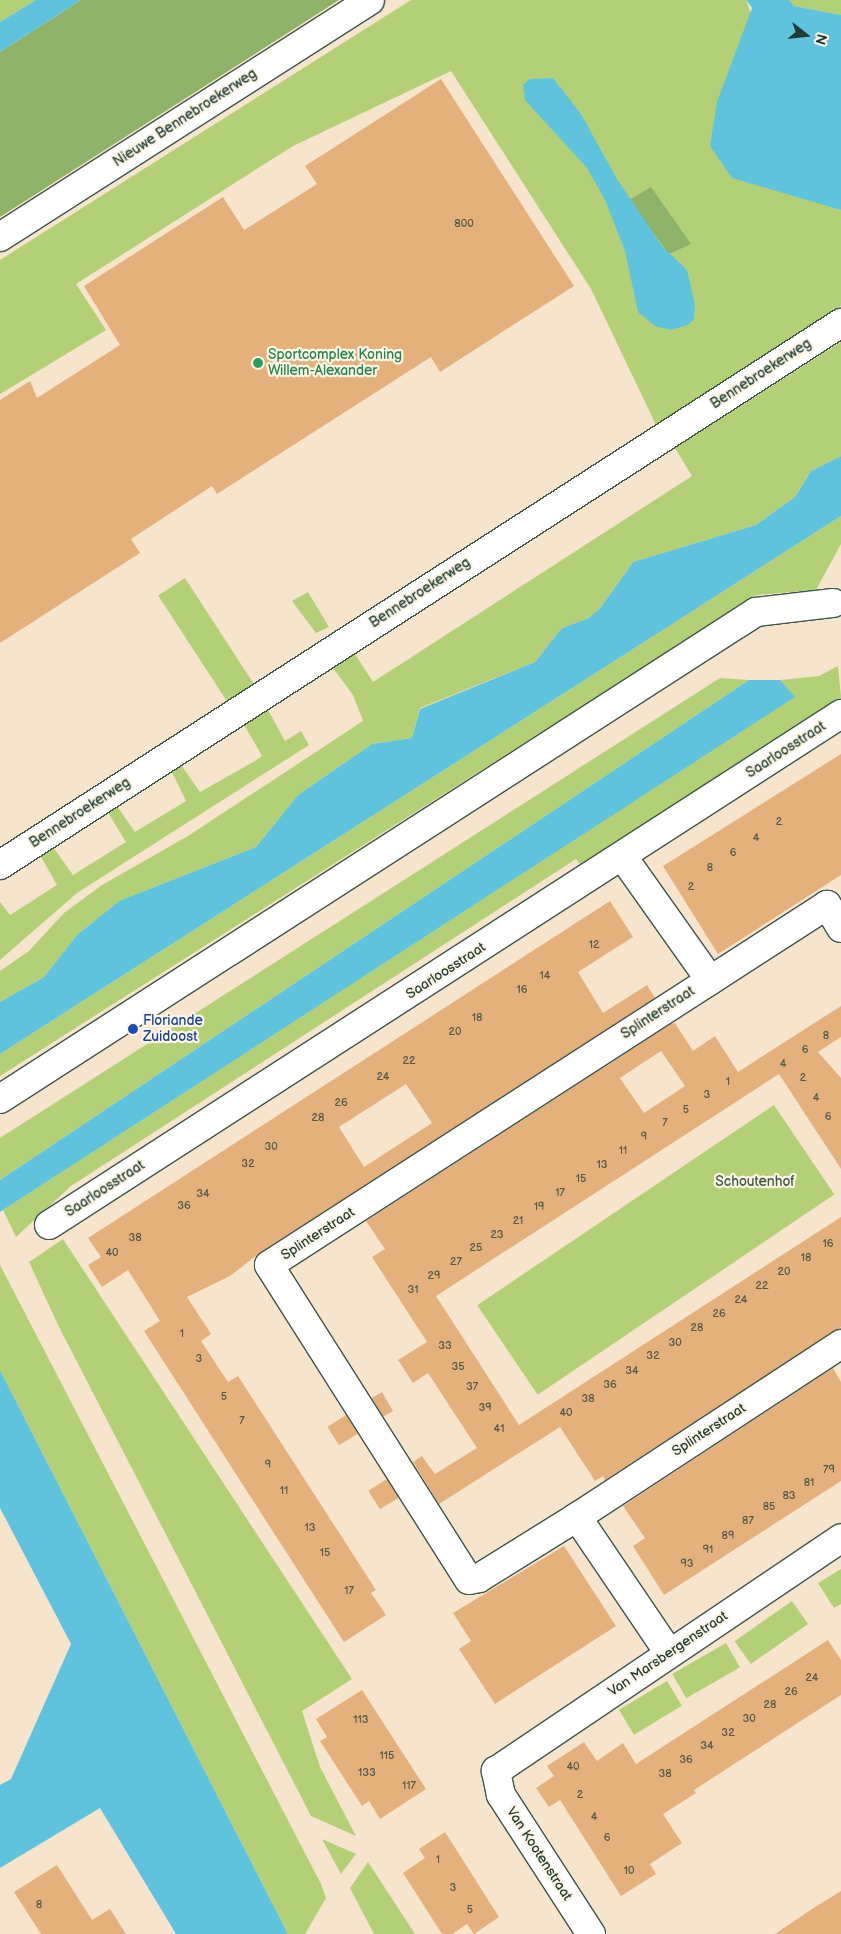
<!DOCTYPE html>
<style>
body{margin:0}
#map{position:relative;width:841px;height:1934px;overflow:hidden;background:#f7e4cc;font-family:"Balsamiq Sans",sans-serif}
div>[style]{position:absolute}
.green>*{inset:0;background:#b3d076;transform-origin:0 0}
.forest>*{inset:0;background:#8eb267}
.water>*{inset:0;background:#60c3de}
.building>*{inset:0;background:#e4b17c;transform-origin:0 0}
.roads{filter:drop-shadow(1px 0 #3f564b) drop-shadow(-1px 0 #3f564b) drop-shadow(0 1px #3f564b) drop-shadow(0 -1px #3f564b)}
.minor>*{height:28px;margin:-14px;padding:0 14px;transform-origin:14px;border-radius:14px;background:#fff}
.major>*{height:28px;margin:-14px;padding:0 14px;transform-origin:14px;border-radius:14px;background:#fff}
.dots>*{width:14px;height:14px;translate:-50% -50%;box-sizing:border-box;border:2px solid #fcf5e5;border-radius:50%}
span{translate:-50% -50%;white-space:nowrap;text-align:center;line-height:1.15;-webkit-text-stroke:4.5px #fcf5e5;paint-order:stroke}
.number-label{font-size:11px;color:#505a46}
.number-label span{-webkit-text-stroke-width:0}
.street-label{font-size:14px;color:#1f3d34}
.leisure-label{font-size:14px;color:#27864d}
.left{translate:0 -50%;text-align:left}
.transit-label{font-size:14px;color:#164399}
.park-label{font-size:14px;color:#3d5a41}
.north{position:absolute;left:781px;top:10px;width:50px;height:50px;-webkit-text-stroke:4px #fcf5e5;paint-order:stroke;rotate:106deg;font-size:14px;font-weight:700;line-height:20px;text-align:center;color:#1f3d34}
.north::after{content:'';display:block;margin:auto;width:18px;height:22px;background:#1f3d34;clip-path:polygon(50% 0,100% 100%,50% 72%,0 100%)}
</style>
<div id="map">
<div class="green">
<i style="clip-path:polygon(0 0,36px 0,0 22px)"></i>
<i style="clip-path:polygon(411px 0,746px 0,824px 204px,841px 210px,841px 306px,658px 429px,591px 289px,451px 71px,293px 146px,76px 284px,106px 330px,0 394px,0 260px)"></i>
<i style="clip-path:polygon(789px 0,841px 0,841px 15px,793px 6px)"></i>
<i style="clip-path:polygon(841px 342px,841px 456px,811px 471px,795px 497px,756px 525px,633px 562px,601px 607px,589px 618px,562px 628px,535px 662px,420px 708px,412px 738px,372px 744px,298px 795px,256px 847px,119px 901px,77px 935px,44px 977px,0 1002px,0 971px,29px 951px,64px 913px,102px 885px,188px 836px,363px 721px,353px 695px,333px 668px,355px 654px,373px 682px,692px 476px,675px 448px)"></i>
<i style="clip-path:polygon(841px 516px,841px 544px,816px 590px,757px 595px,0 1076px,0 1054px)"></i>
<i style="left:185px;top:578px;width:129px;height:32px;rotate:57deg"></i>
<i style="clip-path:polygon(308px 592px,329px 627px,316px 633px,292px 601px)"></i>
<i style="clip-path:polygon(838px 666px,841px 697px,835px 704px,583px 868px,576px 859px,71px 1186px,16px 1237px,3px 1210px,794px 697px,780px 680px,819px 676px)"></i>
<i style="clip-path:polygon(720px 678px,749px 680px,0 1180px,0 1138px)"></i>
<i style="clip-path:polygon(267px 708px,285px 741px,301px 731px,309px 745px,77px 893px,0 960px,0 902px,10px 915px,57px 885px,40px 855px,53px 847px,73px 875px,126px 842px,107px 811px,117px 806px,135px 832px,186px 801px,170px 768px,179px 762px,200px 792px,255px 761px,262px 756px,243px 723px)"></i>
<i style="left:774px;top:1105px;width:108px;height:358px;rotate:56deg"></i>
<i style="clip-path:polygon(63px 1239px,352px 1679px,302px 1711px,320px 1767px,356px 1836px,311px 1816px,58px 1325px,29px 1262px)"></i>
<i style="clip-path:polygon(0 1265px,321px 1884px,326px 1898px,305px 1934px,288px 1934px,0 1370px)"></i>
<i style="clip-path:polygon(841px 1569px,841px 1604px,834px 1608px,818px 1583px)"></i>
<i style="left:792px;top:1601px;width:28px;height:70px;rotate:55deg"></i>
<i style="left:726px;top:1643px;width:28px;height:62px;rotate:60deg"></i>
<i style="left:667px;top:1681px;width:29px;height:56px;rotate:59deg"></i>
<i style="clip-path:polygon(322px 1839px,356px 1854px,341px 1874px)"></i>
<i style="clip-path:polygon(368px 1862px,415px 1934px,374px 1934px,350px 1888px)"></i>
</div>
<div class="forest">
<i style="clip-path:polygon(81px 0,339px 0,0 217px,0 52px)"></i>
<i style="clip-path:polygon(651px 187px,691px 244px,669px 254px,629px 200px)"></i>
</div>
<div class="water">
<i style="clip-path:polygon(36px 0,81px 0,0 52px,0 22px)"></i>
<i style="clip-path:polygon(746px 0,789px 0,794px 6px,841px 15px,841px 210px,732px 178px,710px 146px,717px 102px,752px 8px)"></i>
<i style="clip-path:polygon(553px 78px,581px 114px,617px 179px,662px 246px,687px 270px,695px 305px,694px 319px,688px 325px,671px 330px,655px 326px,638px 312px,625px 251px,605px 200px,587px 168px,525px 100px,523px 85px,530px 79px)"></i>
<i style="clip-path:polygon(841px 456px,841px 516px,0 1054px,0 1002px,44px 977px,77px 935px,119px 901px,256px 847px,298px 795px,372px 744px,412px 738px,420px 709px,535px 662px,562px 628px,589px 618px,601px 607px,633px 562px,756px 525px,795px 497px,811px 471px)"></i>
<i style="clip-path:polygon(749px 680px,780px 680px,795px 697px,0 1212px,0 1180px)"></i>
<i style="clip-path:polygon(0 1370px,288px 1934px,176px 1934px,100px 1808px,0 1868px,0 1785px,11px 1779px,71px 1644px,0 1508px)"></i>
</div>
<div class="building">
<i style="clip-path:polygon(441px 79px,574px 286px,440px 372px,431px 357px,217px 494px,212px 486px,131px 539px,140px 553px,0 643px,0 400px,30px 381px,37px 398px,120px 345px,84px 286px,223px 197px,244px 230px,317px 184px,305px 166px)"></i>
<i style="clip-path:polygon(841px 754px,841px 875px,718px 954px,663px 866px)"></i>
<i style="clip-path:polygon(evenodd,610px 901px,633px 937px,578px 972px,603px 1013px,647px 985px,655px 998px,261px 1252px,230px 1276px,187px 1297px,211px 1334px,201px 1341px,228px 1382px,238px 1376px,376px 1590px,371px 1593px,386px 1615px,344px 1642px,144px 1331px,160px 1321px,128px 1270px,102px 1287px,88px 1265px,101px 1257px,88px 1238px,610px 901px,406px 1084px,432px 1123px,364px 1167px,339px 1127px,406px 1084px)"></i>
<i style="clip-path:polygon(evenodd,841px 1006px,841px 1037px,818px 1052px,841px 1078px,841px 1169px,779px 1074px,436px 1296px,519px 1425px,841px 1217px,841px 1327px,605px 1480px,603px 1476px,595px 1481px,560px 1427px,439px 1504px,413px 1462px,422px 1456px,435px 1474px,477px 1448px,428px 1373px,413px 1383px,398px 1360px,427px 1342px,372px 1257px,385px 1249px,366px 1221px,671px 1024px,675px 1023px,693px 1051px,715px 1036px,738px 1072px,841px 1006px,661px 1051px,685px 1086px,644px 1113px,620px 1078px,661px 1051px)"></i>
<i style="clip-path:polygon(833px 1368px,841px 1382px,841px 1481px,664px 1595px,633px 1546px,645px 1538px,623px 1506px)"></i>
<i style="left:382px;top:1392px;width:22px;height:12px;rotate:60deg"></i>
<i style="left:346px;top:1415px;width:22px;height:22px;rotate:58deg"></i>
<i style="left:387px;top:1479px;width:22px;height:22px;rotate:58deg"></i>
<i style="clip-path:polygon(564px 1546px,616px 1626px,495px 1704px,459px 1649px,471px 1641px,453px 1613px)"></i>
<i style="clip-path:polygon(828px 1640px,841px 1660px,841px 1695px,694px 1790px,696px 1793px,663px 1814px,682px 1843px,650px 1864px,656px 1874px,621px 1896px,560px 1800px,549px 1807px,536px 1788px,554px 1776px,547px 1766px,584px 1742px,597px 1761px,623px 1743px,636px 1764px)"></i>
<i style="clip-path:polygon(362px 1690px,426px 1789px,380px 1819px,369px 1801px,362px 1806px,320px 1741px,327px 1737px,316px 1719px)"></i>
<i style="clip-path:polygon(445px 1832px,499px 1917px,474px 1934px,467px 1924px,452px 1934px,442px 1934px,403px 1873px,425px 1858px,419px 1849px)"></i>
<i style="clip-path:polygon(57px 1865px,92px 1920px,110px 1909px,126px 1934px,41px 1934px,14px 1892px)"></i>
<i style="clip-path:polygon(841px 1891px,841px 1934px,775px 1934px,812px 1909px)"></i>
</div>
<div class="roads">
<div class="minor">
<i style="left:623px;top:857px;width:151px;rotate:54.7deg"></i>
<i style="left:0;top:865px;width:1001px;rotate:-32.8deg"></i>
<i style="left:841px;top:928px;width:27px;rotate:-121deg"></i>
<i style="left:827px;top:905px;width:664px;rotate:147.17deg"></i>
<i style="left:269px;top:1265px;width:373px;rotate:57.6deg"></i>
<i style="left:469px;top:1580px;width:10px;rotate:-11deg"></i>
<i style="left:479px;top:1578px;width:115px;rotate:-31.9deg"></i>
<i style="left:577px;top:1517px;width:316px;rotate:-33.2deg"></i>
<i style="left:0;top:1099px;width:899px;rotate:-32.79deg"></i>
<i style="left:756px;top:612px;width:78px;rotate:-6.7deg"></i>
<i style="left:49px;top:1225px;width:943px;rotate:-32.83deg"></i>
<i style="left:577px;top:1517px;width:164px;rotate:55.9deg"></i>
<i style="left:591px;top:1934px;width:166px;rotate:-122.9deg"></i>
<i style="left:501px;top:1795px;width:25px;rotate:-102deg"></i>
<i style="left:496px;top:1771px;width:416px;rotate:-34deg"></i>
</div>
<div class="major">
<i style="left:0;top:237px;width:439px;rotate:-32.6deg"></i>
</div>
</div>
<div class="dots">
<i style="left:258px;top:363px;background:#2e9e5b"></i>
<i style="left:133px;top:1029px;background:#1a4fb4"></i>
</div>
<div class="number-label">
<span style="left:464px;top:224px">800</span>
<span style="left:779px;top:822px">2</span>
<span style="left:756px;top:838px">4</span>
<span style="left:733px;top:853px">6</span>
<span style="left:710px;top:868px">8</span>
<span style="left:691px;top:887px">2</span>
<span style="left:594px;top:945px">12</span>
<span style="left:545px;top:976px">14</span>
<span style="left:522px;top:990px">16</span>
<span style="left:477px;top:1018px">18</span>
<span style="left:455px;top:1032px">20</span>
<span style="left:826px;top:1036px">8</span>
<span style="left:805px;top:1050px">6</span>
<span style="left:409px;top:1061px">22</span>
<span style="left:783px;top:1064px">4</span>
<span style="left:383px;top:1077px">24</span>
<span style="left:803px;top:1078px">2</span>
<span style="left:728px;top:1082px">1</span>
<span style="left:707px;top:1095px">3</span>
<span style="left:816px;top:1098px">4</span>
<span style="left:341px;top:1103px">26</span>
<span style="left:686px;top:1110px">5</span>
<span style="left:828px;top:1117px">6</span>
<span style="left:318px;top:1118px">28</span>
<span style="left:665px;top:1123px">7</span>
<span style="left:644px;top:1137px">9</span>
<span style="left:271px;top:1147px">30</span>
<span style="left:623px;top:1151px">11</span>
<span style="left:248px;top:1164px">32</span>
<span style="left:602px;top:1165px">13</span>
<span style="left:581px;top:1179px">15</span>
<span style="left:560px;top:1193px">17</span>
<span style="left:203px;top:1194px">34</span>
<span style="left:184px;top:1206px">36</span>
<span style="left:539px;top:1207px">19</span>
<span style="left:518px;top:1221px">21</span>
<span style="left:497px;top:1235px">23</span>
<span style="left:135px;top:1238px">38</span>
<span style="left:828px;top:1244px">16</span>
<span style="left:476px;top:1248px">25</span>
<span style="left:112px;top:1253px">40</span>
<span style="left:806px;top:1258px">18</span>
<span style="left:456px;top:1262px">27</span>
<span style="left:784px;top:1272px">20</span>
<span style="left:434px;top:1276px">29</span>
<span style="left:762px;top:1286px">22</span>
<span style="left:413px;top:1290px">31</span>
<span style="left:741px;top:1300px">24</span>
<span style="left:719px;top:1314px">26</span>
<span style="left:697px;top:1328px">28</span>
<span style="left:182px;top:1334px">1</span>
<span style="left:675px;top:1343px">30</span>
<span style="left:445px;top:1346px">33</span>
<span style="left:653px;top:1356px">32</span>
<span style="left:199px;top:1359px">3</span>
<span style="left:458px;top:1367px">35</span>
<span style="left:632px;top:1371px">34</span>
<span style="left:610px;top:1385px">36</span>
<span style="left:472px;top:1387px">37</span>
<span style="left:224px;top:1397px">5</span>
<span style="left:588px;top:1399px">38</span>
<span style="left:485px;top:1408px">39</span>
<span style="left:566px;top:1413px">40</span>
<span style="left:242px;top:1421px">7</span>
<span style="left:499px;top:1429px">41</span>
<span style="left:268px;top:1465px">9</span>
<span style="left:829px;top:1470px">79</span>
<span style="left:809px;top:1483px">81</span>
<span style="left:284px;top:1491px">11</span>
<span style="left:789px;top:1496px">83</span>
<span style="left:769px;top:1507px">85</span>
<span style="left:748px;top:1521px">87</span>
<span style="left:310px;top:1528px">13</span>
<span style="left:728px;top:1536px">89</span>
<span style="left:708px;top:1550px">91</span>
<span style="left:325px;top:1553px">15</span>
<span style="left:687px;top:1564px">93</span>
<span style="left:349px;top:1591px">17</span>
<span style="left:812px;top:1678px">24</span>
<span style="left:791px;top:1692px">26</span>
<span style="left:770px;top:1705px">28</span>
<span style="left:749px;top:1719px">30</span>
<span style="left:361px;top:1720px">113</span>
<span style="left:728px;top:1733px">32</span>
<span style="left:707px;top:1746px">34</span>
<span style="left:387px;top:1756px">115</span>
<span style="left:686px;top:1760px">36</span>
<span style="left:573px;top:1767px">40</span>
<span style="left:367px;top:1773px">133</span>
<span style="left:665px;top:1774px">38</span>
<span style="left:409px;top:1786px">117</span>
<span style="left:580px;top:1795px">2</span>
<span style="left:594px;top:1817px">4</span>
<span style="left:607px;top:1838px">6</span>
<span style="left:438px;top:1860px">1</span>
<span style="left:629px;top:1871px">10</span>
<span style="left:453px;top:1888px">3</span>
<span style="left:39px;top:1905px">8</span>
<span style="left:470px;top:1910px">5</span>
</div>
<div class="street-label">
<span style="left:185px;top:118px;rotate:-33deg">Nieuwe Bennebroekerweg</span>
<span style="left:761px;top:374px;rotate:-33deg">Bennebroekerweg</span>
<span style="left:420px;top:593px;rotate:-33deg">Bennebroekerweg</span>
<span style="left:786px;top:750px;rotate:-33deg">Saarloosstraat</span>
<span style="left:80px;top:813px;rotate:-33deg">Bennebroekerweg</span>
<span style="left:446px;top:971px;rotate:-33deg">Saarloosstraat</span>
<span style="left:658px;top:1013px;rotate:-33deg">Splinterstraat</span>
<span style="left:105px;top:1189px;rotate:-33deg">Saarloosstraat</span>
<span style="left:318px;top:1234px;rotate:-33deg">Splinterstraat</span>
<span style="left:709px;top:1430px;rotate:-33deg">Splinterstraat</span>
<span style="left:668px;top:1654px;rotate:-34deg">Van Marsbergenstraat</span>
<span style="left:539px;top:1854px;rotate:57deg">Van Kootenstraat</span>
</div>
<div class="leisure-label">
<span class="left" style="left:268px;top:363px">Sportcomplex Koning<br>Willem-Alexander</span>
</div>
<div class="transit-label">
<span class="left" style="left:143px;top:1029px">Floriande<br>Zuidoost</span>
</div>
<div class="park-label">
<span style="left:755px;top:1182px">Schoutenhof</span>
</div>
<div class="north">N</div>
</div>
